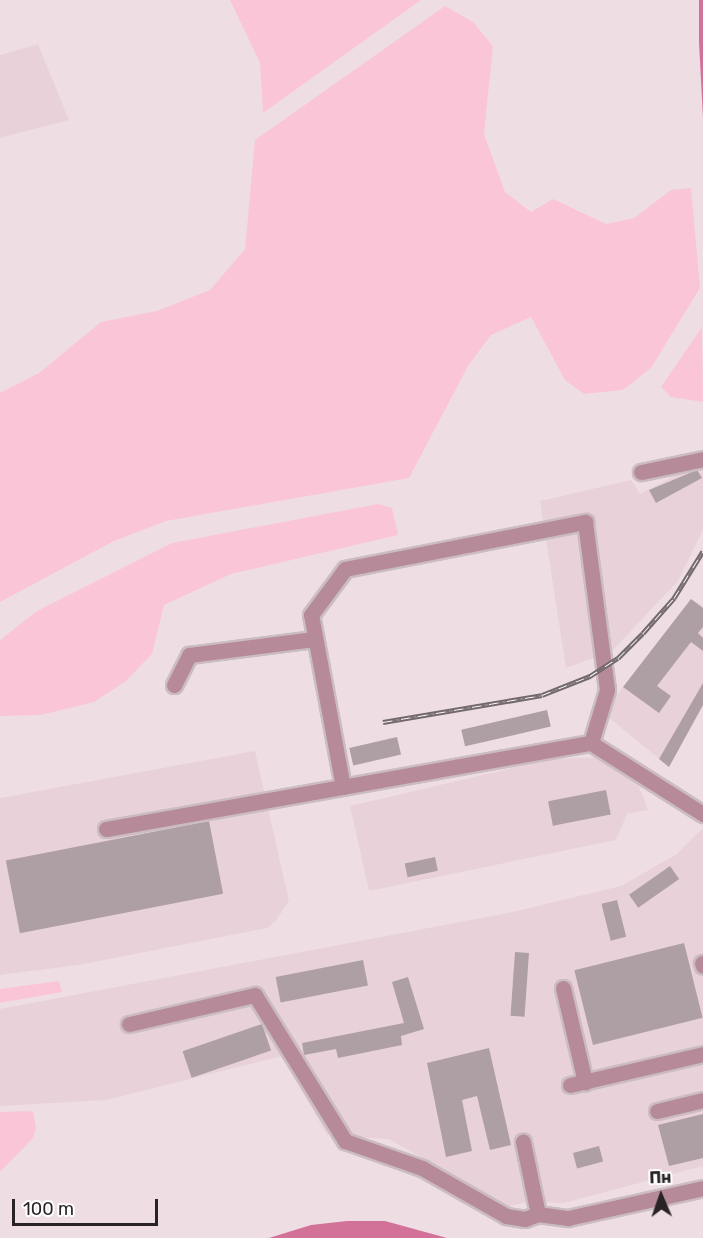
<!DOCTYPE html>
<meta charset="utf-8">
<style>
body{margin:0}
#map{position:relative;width:703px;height:1238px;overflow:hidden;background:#eedee4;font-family:Rubik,sans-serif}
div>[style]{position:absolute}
.built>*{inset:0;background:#e9d1d9}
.green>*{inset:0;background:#fbc5d8}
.water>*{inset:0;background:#d27298}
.building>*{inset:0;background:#ae9fa4;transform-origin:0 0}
.roads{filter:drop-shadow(2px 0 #cbbcc2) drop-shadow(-2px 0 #cbbcc2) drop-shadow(0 2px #cbbcc2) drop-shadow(0 -2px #cbbcc2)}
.minor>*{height:15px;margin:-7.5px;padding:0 7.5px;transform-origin:7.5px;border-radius:7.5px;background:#b68a99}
.rail>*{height:5px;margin-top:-2.5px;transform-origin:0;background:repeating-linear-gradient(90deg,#fff 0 9px,#73696d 0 18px);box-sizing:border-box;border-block:2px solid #73696d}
span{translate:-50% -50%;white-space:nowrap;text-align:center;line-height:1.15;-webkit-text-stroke:5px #fff;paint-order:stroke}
.north{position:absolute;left:631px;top:1166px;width:60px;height:60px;-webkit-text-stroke:4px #fff;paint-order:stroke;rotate:358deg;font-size:16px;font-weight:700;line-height:24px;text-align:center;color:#292325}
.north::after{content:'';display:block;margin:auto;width:21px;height:27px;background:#292325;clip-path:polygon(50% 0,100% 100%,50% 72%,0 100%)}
.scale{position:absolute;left:12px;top:1199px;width:146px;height:27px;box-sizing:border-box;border:3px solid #292325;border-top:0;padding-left:8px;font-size:18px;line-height:21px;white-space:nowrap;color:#292325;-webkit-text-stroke:4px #fff;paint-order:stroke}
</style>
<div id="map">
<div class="built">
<i style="clip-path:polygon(38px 44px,69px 120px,0 138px,0 55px)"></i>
<i style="clip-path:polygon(695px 465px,703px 466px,703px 530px,678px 581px,612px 651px,566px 668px,540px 501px,631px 480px,640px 494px)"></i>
<i style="clip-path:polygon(691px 599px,703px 606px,703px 705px,669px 767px,603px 713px)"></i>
<i style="clip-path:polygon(255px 751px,289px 901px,275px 922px,267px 928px,79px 965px,0 975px,0 798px)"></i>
<i style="clip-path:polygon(599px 757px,639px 787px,648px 810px,627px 814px,616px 840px,369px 891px,350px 806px,550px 759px)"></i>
<i style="clip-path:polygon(703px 828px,703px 1166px,564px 1203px,527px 1202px,507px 1207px,389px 1139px,327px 1135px,282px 1056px,106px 1100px,0 1106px,0 1009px,512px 912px,621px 886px,677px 854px)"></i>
</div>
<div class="green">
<i style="clip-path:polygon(230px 0,421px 0,263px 113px,260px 63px)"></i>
<i style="clip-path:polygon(445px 6px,473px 22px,493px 46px,484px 134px,505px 192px,531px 212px,553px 199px,606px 224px,634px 218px,671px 190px,691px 188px,700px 288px,651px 368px,623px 390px,584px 394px,565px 380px,531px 317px,491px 335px,468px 366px,409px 478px,166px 521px,114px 541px,0 602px,0 393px,39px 373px,101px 322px,157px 311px,210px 290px,245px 249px,255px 140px)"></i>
<i style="clip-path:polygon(702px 327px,703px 402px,671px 397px,661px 387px)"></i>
<i style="clip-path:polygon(378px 504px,392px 508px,398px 535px,231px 574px,164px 605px,152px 654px,126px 681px,94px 702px,41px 715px,0 716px,0 640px,37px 611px,172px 543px)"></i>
<i style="clip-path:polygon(59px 981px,62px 992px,0 1003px,0 989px)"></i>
<i style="clip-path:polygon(33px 1111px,36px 1129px,33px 1138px,0 1172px,0 1112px)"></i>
</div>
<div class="water">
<i style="clip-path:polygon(699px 0,703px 0,703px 118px,699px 42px)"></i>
<i style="clip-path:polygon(347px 1221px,385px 1221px,447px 1238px,269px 1238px,311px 1225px)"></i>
</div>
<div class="building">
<i style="clip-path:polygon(697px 470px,702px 478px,656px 503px,649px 490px)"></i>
<i style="clip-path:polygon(691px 599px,703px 608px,703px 627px,698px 633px,703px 638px,703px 651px,691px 642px,657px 686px,671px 696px,659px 713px,623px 687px)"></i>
<i style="clip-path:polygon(703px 683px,703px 705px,669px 767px,659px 759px)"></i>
<i style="left:547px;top:710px;width:17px;height:88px;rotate:77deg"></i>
<i style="left:397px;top:737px;width:18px;height:49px;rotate:77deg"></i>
<i style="left:606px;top:790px;width:25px;height:59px;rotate:79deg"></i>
<i style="left:209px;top:821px;width:74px;height:207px;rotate:79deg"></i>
<i style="left:435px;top:857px;width:14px;height:31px;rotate:78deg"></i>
<i style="left:670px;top:866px;width:16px;height:50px;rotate:55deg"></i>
<i style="left:617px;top:900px;width:38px;height:16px;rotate:76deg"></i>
<i style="left:684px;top:943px;width:77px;height:113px;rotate:76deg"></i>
<i style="left:515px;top:952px;width:14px;height:64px;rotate:4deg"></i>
<i style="left:363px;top:960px;width:26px;height:89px;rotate:79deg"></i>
<i style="clip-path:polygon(408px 977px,424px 1029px,401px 1036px,402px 1045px,338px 1058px,336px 1049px,304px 1055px,302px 1043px,404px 1023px,392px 982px)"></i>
<i style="left:262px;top:1024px;width:28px;height:84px;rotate:71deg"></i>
<i style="clip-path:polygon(489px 1048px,511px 1145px,490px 1150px,477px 1096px,462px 1100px,472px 1151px,446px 1157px,427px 1063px)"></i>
<i style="clip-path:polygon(703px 1114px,703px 1158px,669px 1166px,658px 1125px)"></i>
<i style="left:599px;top:1146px;width:16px;height:27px;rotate:75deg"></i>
</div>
<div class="roads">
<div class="minor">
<i style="left:641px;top:472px;width:63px;rotate:-11.8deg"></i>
<i style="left:174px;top:685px;width:34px;rotate:-63deg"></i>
<i style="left:189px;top:655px;width:126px;rotate:-7.3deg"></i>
<i style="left:343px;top:787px;width:175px;rotate:-100.5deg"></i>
<i style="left:311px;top:615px;width:57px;rotate:-53.5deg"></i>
<i style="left:345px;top:569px;width:245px;rotate:-11.1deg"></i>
<i style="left:585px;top:522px;width:169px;rotate:82.5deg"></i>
<i style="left:607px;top:690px;width:55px;rotate:106.8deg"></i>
<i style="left:106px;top:829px;width:493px;rotate:-10.1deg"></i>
<i style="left:591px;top:743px;width:133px;rotate:32.4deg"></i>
<i style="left:702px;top:963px;width:3px;rotate:72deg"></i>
<i style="left:563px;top:988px;width:97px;rotate:76.8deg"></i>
<i style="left:129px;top:1024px;width:129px;rotate:-13deg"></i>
<i style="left:255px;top:995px;width:172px;rotate:58.3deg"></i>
<i style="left:345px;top:1141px;width:82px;rotate:19.3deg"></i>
<i style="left:422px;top:1168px;width:97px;rotate:29.7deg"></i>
<i style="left:506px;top:1216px;width:19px;rotate:9deg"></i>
<i style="left:525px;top:1219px;width:14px;rotate:-21deg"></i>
<i style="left:538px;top:1214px;width:74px;rotate:-101.8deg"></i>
<i style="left:570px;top:1085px;width:137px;rotate:-13.1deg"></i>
<i style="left:657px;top:1111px;width:47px;rotate:-13.4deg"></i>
<i style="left:538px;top:1214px;width:30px;rotate:8deg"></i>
<i style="left:568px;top:1218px;width:138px;rotate:-12.5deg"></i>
</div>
</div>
<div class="rail">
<i style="left:383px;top:722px;width:161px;rotate:-9.6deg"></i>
<i style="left:542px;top:695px;width:52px;rotate:-21.6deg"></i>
<i style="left:590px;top:676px;width:33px;rotate:-33deg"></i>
<i style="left:618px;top:658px;width:35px;rotate:-45deg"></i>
<i style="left:643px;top:633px;width:47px;rotate:-48.5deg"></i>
<i style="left:674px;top:598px;width:55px;rotate:-58.3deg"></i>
</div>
<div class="north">Пн</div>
<div class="scale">100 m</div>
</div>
